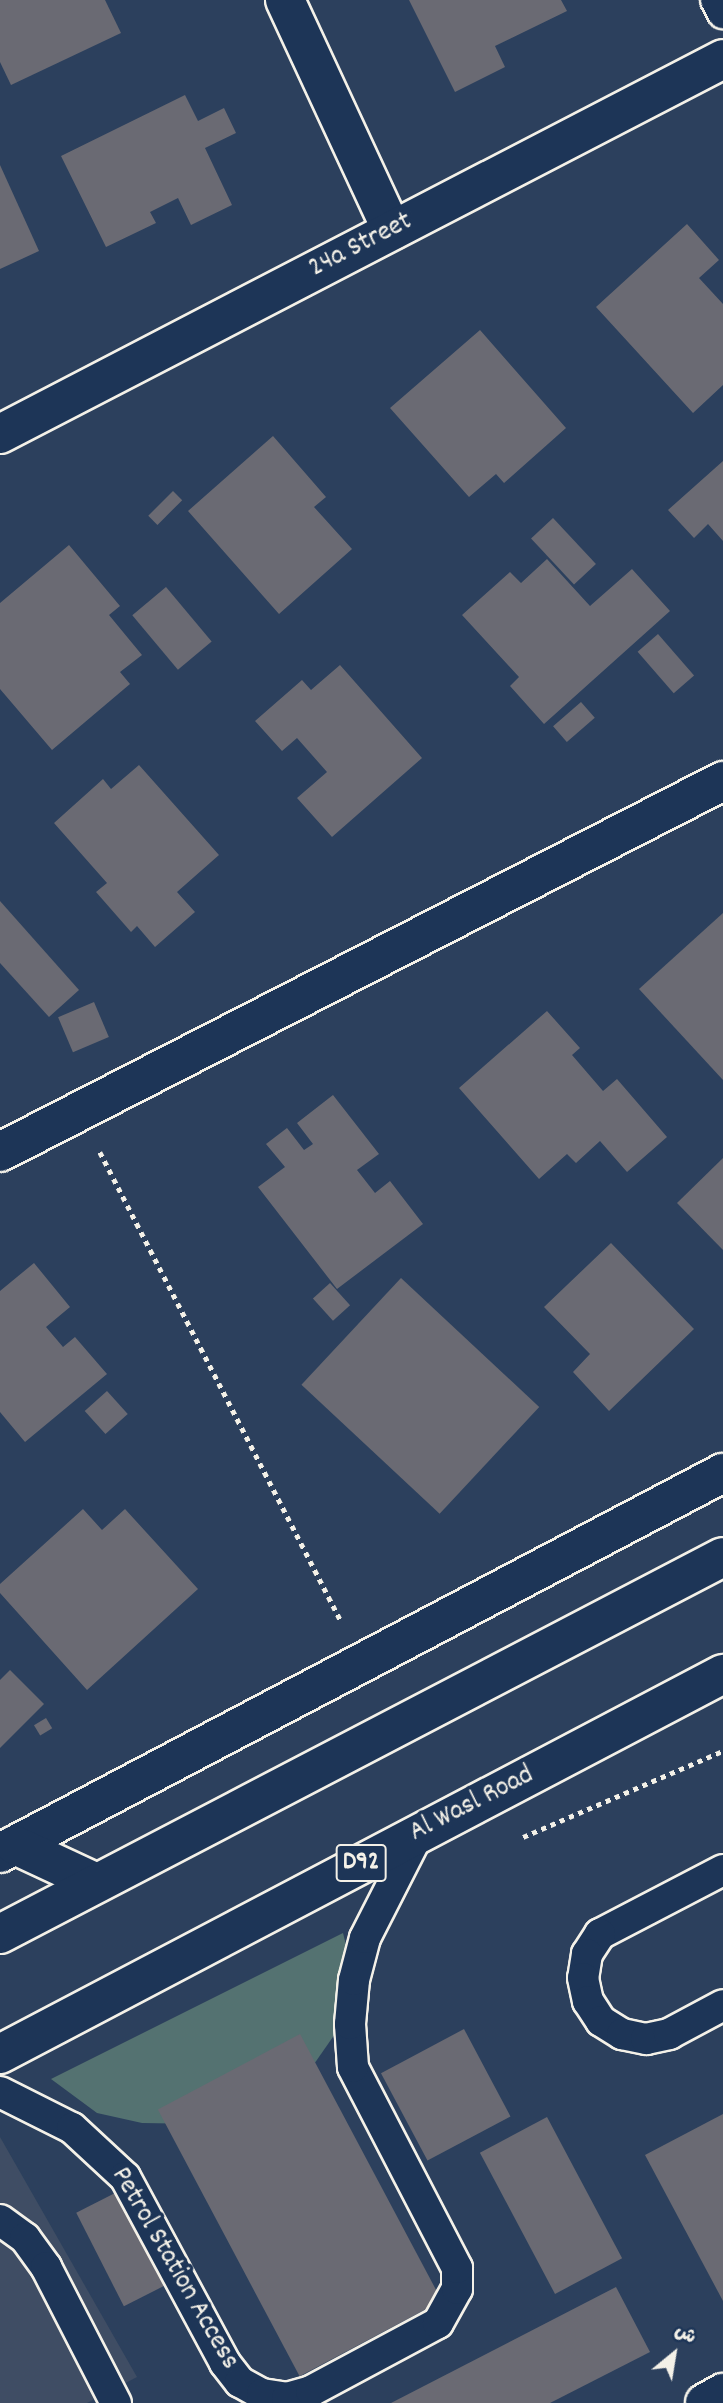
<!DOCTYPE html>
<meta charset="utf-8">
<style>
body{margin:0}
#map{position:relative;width:723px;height:2403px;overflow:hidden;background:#2c405d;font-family:Dekko,"Playpen Sans Arabic",sans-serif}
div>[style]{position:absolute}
.built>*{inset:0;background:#3f4d64}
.green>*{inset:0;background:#547271}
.building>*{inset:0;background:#6a6a73;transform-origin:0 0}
.path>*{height:4.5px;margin-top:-2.25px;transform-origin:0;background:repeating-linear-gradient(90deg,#f4f1e8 0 5px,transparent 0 10px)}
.roads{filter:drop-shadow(2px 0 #f4f1e8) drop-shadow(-2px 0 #f4f1e8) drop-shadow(0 2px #f4f1e8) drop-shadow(0 -2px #f4f1e8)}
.lane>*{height:30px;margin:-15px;padding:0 15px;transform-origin:15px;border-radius:15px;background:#1d3557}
.street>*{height:38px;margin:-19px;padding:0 19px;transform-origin:19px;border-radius:19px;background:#1d3557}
.primary>*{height:38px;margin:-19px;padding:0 19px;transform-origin:19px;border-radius:19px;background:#1d3557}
span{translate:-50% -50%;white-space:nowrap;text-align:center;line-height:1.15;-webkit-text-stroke:7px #1d3557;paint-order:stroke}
.shield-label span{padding:2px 5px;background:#1d3557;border:2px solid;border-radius:5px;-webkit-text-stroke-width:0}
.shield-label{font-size:26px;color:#f4f1e8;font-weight:700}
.street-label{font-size:28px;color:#f4f1e8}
.north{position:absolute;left:639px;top:2319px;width:70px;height:70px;-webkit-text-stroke:5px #1d3557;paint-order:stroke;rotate:30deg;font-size:19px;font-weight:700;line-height:28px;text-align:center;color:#f4f1e8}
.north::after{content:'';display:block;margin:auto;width:24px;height:32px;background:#f4f1e8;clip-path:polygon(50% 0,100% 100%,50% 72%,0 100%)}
</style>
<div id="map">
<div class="built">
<i style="clip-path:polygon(0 2137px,137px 2377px,87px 2403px,0 2403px)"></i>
</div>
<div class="green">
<i style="clip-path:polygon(343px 1933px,352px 1969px,344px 2021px,312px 2067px,205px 2124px,142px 2123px,97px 2113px,51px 2079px)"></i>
</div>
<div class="building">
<i style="clip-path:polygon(0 0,105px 0,121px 33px,11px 85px,0 62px)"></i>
<i style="clip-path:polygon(409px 0,561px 0,567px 11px,495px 46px,505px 67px,455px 92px)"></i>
<i style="clip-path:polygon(185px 95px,198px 121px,224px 108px,236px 133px,205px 148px,232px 205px,191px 225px,178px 198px,150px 212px,156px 223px,106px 247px,61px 156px)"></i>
<i style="clip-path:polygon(0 165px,39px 251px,0 269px)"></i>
<i style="clip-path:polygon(687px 224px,719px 260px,699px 278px,723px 304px,723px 385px,693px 413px,596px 307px)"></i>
<i style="clip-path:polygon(480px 330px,566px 428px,504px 483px,496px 474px,469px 497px,390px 408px)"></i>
<i style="clip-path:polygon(273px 436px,326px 497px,314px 507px,352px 549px,279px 614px,188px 511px)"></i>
<i style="clip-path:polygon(723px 461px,723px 541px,708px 524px,694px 538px,668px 510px)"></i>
<i style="left:173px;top:491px;width:13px;height:35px;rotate:45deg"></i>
<i style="left:553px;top:518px;width:63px;height:30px;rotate:47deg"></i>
<i style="clip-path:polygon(69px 545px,120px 606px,109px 615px,142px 655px,120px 672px,130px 684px,52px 750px,0 689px,0 603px)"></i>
<i style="clip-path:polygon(547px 559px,590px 606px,632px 569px,670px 611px,544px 724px,510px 686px,519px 677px,462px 615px,510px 572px,521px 583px)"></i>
<i style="left:166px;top:587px;width:71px;height:44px;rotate:50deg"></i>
<i style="left:658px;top:634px;width:55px;height:27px;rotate:49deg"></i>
<i style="clip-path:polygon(340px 665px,422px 758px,332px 837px,297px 798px,327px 772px,297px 738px,282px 751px,255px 721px,302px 680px,311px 690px)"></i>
<i style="left:581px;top:702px;width:21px;height:37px;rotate:49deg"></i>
<i style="clip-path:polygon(139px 765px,219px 855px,177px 892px,195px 912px,155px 947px,137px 926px,131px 932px,96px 892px,107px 883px,54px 823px,103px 779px,111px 789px)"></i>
<i style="clip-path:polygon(0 901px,79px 990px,49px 1017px,0 963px)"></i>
<i style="clip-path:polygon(723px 913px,723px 1080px,639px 989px)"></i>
<i style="left:94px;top:1002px;width:38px;height:39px;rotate:67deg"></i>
<i style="clip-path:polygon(547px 1011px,580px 1048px,572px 1055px,603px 1091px,617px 1079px,667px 1137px,627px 1172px,600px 1141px,576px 1163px,567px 1154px,539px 1179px,459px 1088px)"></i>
<i style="clip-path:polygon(333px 1095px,379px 1154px,357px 1170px,375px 1193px,390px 1181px,423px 1224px,337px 1289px,258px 1187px,285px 1167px,266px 1144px,287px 1128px,304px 1150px,313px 1144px,297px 1123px)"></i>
<i style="clip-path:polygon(723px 1158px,723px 1250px,677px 1203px)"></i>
<i style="clip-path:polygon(611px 1243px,694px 1329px,609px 1411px,573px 1372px,590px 1354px,544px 1307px)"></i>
<i style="clip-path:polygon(34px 1263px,70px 1307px,46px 1327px,63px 1347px,75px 1337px,107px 1374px,25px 1442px,0 1412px,0 1291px)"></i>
<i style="left:401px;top:1278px;width:189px;height:146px;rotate:43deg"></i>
<i style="left:330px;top:1283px;width:30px;height:23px;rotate:48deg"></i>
<i style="left:107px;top:1391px;width:31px;height:30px;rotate:48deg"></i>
<i style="clip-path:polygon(83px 1509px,102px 1530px,125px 1509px,198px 1589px,87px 1690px,0 1593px,0 1584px)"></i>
<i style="clip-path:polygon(10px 1670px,44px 1704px,0 1748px,0 1680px)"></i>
<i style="left:46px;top:1718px;width:12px;height:14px;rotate:59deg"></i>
<i style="left:464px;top:2029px;width:99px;height:94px;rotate:62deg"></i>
<i style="left:300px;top:2034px;width:302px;height:161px;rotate:62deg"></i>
<i style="clip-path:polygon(723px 2114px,723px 2301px,645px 2155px)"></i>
<i style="left:547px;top:2117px;width:160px;height:76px;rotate:62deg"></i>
<i style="left:119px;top:2191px;width:105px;height:48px;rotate:63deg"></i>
<i style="clip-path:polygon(616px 2287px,650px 2352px,550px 2403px,391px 2403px)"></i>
</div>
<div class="path">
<i style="left:100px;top:1152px;width:527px;rotate:62.8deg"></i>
<i style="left:523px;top:1837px;width:218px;rotate:-23.3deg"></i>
</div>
<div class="roads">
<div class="lane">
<i style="left:716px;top:0;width:15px;rotate:62deg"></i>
<i style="left:723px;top:1870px;width:139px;rotate:152.5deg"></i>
<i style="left:600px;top:1934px;width:24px;rotate:123deg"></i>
<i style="left:587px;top:1954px;width:24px;rotate:99deg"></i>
<i style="left:583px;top:1978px;width:24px;rotate:78deg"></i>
<i style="left:588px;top:2001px;width:24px;rotate:57deg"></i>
<i style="left:601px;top:2021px;width:25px;rotate:32deg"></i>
<i style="left:622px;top:2034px;width:25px;rotate:12deg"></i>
<i style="left:646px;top:2039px;width:24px;rotate:-12deg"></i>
<i style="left:669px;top:2034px;width:61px;rotate:-28.2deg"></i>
<i style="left:0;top:2092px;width:80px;rotate:26.6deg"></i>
<i style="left:72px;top:2128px;width:72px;rotate:42.8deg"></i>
<i style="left:125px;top:2177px;width:211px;rotate:61.7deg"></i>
<i style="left:225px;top:2363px;width:24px;rotate:52deg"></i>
<i style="left:240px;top:2382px;width:25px;rotate:29deg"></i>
<i style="left:262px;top:2394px;width:25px;rotate:9deg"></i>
<i style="left:287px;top:2398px;width:25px;rotate:-16deg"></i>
<i style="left:311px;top:2391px;width:144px;rotate:-28.2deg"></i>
<i style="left:438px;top:2323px;width:39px;rotate:-61deg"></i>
<i style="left:457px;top:2289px;width:21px;rotate:-90deg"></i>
<i style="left:457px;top:2268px;width:226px;rotate:-117.4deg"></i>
<i style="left:353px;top:2067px;width:43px;rotate:-94deg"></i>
<i style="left:350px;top:2024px;width:44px;rotate:-84.8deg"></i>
<i style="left:354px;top:1980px;width:43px;rotate:-75.3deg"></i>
<i style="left:365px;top:1938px;width:119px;rotate:-63deg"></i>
<i style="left:0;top:2220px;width:31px;rotate:36deg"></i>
<i style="left:25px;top:2238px;width:36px;rotate:54deg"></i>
<i style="left:46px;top:2267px;width:153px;rotate:62.8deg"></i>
</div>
<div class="street">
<i style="left:285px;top:0;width:254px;rotate:65.1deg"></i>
<i style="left:0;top:434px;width:814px;rotate:-27.41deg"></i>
<i style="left:0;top:1152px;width:813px;rotate:-27.16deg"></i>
<i style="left:0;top:1853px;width:817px;rotate:-27.73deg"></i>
<i style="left:705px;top:2403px;width:21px;rotate:-29deg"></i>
</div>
<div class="primary">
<i style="left:15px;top:1845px;width:90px;rotate:24.9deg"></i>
<i style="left:0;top:1934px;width:815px;rotate:-27.54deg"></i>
<i style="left:0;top:2054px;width:817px;rotate:-27.73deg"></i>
</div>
</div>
<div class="shield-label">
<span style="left:361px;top:1863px">D92</span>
</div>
<div class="street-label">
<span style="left:361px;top:246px;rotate:-27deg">24a Street</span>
<span style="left:472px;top:1805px;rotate:-27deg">Al Wasl Road</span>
<span style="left:174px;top:2269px;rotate:60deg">Petrol Station Access</span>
</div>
<div class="north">ش</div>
</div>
